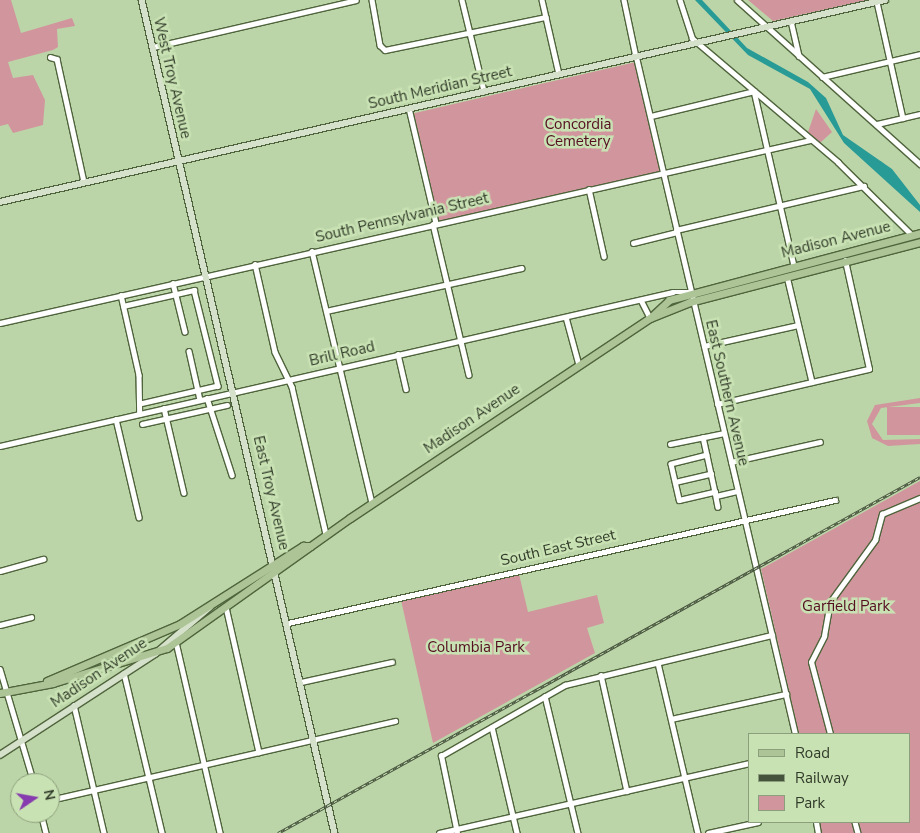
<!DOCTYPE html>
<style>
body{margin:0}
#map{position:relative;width:920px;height:833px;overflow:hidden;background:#bcd5a8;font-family:"Nunito Sans",sans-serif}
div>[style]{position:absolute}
.green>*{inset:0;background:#d1969d;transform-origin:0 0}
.water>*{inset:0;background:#289b96}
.stream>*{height:1px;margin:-0.5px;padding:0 0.5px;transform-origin:0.5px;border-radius:0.5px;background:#289b96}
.roads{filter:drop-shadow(1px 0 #4f643c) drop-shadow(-1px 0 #4f643c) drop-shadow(0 1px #4f643c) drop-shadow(0 -1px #4f643c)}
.minor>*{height:4.5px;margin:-2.25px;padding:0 2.25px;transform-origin:2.25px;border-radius:2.25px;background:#fff}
.tertiary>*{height:5px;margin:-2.5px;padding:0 2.5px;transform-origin:2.5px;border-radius:2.5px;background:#fff}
.secondary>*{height:5.5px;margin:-2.75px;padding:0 2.75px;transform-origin:2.75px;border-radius:2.75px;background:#d6e1cb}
.primary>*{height:7px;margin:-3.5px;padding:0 3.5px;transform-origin:3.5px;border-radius:3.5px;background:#adc497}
.rail>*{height:3px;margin-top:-1.5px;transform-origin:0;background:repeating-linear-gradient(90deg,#c9e2b4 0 4px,#45523c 0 8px);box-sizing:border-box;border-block:1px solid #45523c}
span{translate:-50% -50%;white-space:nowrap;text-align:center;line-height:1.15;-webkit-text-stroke:5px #c9e2b4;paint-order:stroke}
.street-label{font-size:15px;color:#313b29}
.park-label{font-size:15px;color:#550e20}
.legend{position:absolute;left:748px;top:733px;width:162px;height:90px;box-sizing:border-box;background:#c9e2b4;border:1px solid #8c9f7c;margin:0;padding:6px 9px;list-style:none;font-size:15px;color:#313b29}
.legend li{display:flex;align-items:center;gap:10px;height:25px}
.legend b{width:25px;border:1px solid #8c9f7c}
.north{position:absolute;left:10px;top:773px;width:50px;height:50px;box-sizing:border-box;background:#c9e2b4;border:1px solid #8c9f7c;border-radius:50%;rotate:78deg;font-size:14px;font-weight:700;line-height:20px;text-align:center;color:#313b29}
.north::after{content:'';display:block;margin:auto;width:18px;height:22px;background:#863cae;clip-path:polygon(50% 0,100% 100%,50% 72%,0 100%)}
</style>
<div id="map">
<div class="green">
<i style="clip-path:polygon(0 0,11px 0,21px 33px,72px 18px,75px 26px,57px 29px,58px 47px,53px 50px,8px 62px,13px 78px,33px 75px,45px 100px,43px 125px,13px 133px,8px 124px,0 126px)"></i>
<i style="clip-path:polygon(748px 0,867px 0,773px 21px)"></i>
<i style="left:636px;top:62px;width:113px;height:228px;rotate:77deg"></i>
<i style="clip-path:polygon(816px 109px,832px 132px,820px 143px,808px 132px)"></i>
<i style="clip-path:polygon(920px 398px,920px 403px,881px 408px,872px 424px,883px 440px,920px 439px,920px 444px,888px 446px,872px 438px,867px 421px,875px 405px)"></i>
<i style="left:920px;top:407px;width:28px;height:33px;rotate:90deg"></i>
<i style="clip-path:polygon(920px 481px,920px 833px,822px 833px,820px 822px,909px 822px,909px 734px,799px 734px,761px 569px)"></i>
<i style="clip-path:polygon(519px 574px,528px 612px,597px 595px,604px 623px,587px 628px,595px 653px,433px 743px,401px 600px)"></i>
</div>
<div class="water">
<i style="clip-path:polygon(695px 0,702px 0,747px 48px,808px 82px,826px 98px,843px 135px,892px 169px,920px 205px,920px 212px,844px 143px,810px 89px,748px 55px)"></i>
</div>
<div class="stream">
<i style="left:880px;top:161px;width:8px;rotate:45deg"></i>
</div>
<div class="roads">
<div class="minor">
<i style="left:372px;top:0;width:46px;rotate:79.9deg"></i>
<i style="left:380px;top:45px;width:7px;rotate:45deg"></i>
<i style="left:385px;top:50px;width:164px;rotate:-11.6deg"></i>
<i style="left:462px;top:0;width:94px;rotate:76.4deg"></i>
<i style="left:542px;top:0;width:76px;rotate:77.1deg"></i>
<i style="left:624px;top:0;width:58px;rotate:78.1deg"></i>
<i style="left:680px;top:0;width:40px;rotate:72deg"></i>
<i style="left:692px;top:38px;width:192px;rotate:40.3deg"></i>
<i style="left:838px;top:162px;width:104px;rotate:44.6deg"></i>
<i style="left:877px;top:2px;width:119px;rotate:77.4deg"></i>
<i style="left:791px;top:21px;width:36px;rotate:77deg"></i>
<i style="left:153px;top:47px;width:208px;rotate:-13deg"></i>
<i style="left:50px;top:57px;width:7px;rotate:16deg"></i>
<i style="left:57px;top:59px;width:126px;rotate:77.6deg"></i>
<i style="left:822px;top:77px;width:101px;rotate:-13.2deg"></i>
<i style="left:409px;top:108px;width:118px;rotate:76.8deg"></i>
<i style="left:651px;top:116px;width:106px;rotate:-13.6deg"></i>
<i style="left:754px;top:91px;width:179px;rotate:77.1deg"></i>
<i style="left:877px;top:124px;width:44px;rotate:-13.1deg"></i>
<i style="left:589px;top:189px;width:69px;rotate:77.4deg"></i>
<i style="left:433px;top:224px;width:155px;rotate:76.6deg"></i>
<i style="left:676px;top:230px;width:193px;rotate:-13.2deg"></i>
<i style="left:633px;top:243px;width:45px;rotate:-14deg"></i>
<i style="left:312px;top:251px;width:259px;rotate:76.6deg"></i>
<i style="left:255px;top:264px;width:90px;rotate:77.2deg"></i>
<i style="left:275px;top:352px;width:39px;rotate:64deg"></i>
<i style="left:292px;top:387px;width:151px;rotate:77deg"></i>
<i style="left:787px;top:276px;width:109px;rotate:76.7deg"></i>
<i style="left:173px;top:283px;width:50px;rotate:76.2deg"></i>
<i style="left:121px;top:295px;width:82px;rotate:77.3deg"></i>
<i style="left:139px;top:375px;width:39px;rotate:89deg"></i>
<i style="left:641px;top:300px;width:20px;rotate:63deg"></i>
<i style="left:123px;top:306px;width:73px;rotate:-12.7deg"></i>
<i style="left:194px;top:290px;width:99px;rotate:76deg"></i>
<i style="left:218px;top:386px;width:80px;rotate:167deg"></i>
<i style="left:326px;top:311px;width:200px;rotate:-12.4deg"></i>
<i style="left:566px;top:317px;width:50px;rotate:74.8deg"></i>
<i style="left:0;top:323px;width:831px;rotate:-12.72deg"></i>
<i style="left:704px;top:346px;width:96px;rotate:-12.6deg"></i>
<i style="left:189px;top:351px;width:50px;rotate:77.3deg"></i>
<i style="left:398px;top:354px;width:36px;rotate:77deg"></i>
<i style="left:207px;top:398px;width:81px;rotate:72deg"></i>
<i style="left:717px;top:404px;width:156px;rotate:-13deg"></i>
<i style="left:869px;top:369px;width:111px;rotate:-102.5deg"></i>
<i style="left:164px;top:408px;width:87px;rotate:76.8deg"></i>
<i style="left:116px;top:419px;width:101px;rotate:76.8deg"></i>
<i style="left:142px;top:424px;width:87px;rotate:-12.6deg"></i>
<i style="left:703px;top:437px;width:56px;rotate:77.7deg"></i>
<i style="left:670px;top:444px;width:55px;rotate:-11.5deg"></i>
<i style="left:0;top:446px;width:690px;rotate:-12.89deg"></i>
<i style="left:673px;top:292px;width:18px"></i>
<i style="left:707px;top:455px;width:37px;rotate:166deg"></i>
<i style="left:671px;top:464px;width:37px;rotate:77deg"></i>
<i style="left:679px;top:500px;width:37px;rotate:-13deg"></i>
<i style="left:715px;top:492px;width:15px;rotate:79deg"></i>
<i style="left:731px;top:462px;width:91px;rotate:-12.7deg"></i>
<i style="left:675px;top:482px;width:37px;rotate:-13deg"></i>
<i style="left:716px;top:496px;width:22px;rotate:-13deg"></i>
<i style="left:0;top:571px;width:45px;rotate:-15.6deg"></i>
<i style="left:226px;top:607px;width:149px;rotate:77.2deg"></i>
<i style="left:288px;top:623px;width:561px;rotate:-12.67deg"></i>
<i style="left:0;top:625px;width:32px;rotate:-14deg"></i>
<i style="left:176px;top:642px;width:196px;rotate:77deg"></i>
<i style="left:658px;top:663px;width:175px;rotate:76.8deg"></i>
<i style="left:0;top:669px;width:119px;rotate:73.4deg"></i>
<i style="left:124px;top:673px;width:164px;rotate:76.6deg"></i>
<i style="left:601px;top:675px;width:119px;rotate:77.4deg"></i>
<i style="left:301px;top:682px;width:93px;rotate:-12.4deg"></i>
<i style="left:545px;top:696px;width:141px;rotate:76.5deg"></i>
<i style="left:74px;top:705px;width:131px;rotate:76.8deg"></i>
<i style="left:671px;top:719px;width:118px;rotate:-12.3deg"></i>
<i style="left:492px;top:727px;width:109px;rotate:76.7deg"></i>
<i style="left:830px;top:734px;width:74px;rotate:-104.8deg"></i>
<i style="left:811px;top:662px;width:29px;rotate:-63deg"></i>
<i style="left:824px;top:636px;width:35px;rotate:-80deg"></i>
<i style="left:830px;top:602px;width:77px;rotate:-54deg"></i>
<i style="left:875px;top:540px;width:27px;rotate:-75deg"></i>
<i style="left:882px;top:514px;width:41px;rotate:-22.8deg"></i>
<i style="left:50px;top:800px;width:354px;rotate:-12.9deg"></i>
<i style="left:41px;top:813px;width:21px;rotate:76deg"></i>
<i style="left:855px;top:822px;width:11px;rotate:75deg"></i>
<i style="left:439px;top:833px;width:318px;rotate:-12.7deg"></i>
<i style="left:457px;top:833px;width:79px;rotate:-101.7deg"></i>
<i style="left:441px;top:756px;width:143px;rotate:-29.8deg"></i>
<i style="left:565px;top:685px;width:213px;rotate:-13.6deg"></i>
<i style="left:708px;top:833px;width:51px;rotate:-12.4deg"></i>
</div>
<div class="tertiary">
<i style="left:737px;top:0;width:246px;rotate:41.9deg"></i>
<i style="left:636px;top:57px;width:695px;rotate:76.78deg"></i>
<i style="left:816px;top:822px;width:11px;rotate:80deg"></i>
</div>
<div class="secondary">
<i style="left:142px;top:0;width:855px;rotate:76.96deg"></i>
<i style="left:0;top:202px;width:908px;rotate:-12.86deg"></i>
<i style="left:0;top:755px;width:185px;rotate:-33.1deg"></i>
<i style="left:155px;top:654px;width:72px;rotate:-40.5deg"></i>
</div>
<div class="primary">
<i style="left:650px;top:318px;width:43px;rotate:-21.8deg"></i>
<i style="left:690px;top:302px;width:238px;rotate:-14.6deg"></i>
<i style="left:47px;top:681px;width:145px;rotate:-23.2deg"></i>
<i style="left:180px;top:624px;width:146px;rotate:-32.4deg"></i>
<i style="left:303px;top:546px;width:7px"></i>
<i style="left:0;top:693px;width:54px;rotate:-10.7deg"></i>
<i style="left:53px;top:683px;width:119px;rotate:-17.1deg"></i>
<i style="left:167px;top:648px;width:224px;rotate:-35.4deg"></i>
<i style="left:350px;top:518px;width:361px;rotate:-33.7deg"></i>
<i style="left:650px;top:318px;width:26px;rotate:-43deg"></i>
<i style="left:669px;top:300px;width:260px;rotate:-14.9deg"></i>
</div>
</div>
<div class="rail">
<i style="left:278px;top:833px;width:734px;rotate:-29.01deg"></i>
</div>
<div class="street-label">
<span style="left:172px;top:78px;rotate:77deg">West Troy Avenue</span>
<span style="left:440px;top:88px;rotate:-13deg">South Meridian Street</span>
<span style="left:402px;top:218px;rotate:-13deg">South Pennsylvania Street</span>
<span style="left:836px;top:240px;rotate:-14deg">Madison Avenue</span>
<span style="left:342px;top:354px;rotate:-13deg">Brill Road</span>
<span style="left:727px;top:393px;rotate:77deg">East Southern Avenue</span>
<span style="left:472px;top:419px;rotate:-34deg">Madison Avenue</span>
<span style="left:271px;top:493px;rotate:77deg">East Troy Avenue</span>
<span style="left:558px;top:548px;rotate:-13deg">South East Street</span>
<span style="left:99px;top:673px;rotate:-34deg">Madison Avenue</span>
</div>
<div class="park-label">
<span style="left:578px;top:133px">Concordia<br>Cemetery</span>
<span style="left:846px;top:607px">Garfield Park</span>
<span style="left:476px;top:648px">Columbia Park</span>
</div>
<ul class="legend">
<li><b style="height:6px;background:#adc497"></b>Road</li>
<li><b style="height:6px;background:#45523c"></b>Railway</li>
<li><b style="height:14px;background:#d1969d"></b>Park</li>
</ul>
<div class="north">N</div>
</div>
